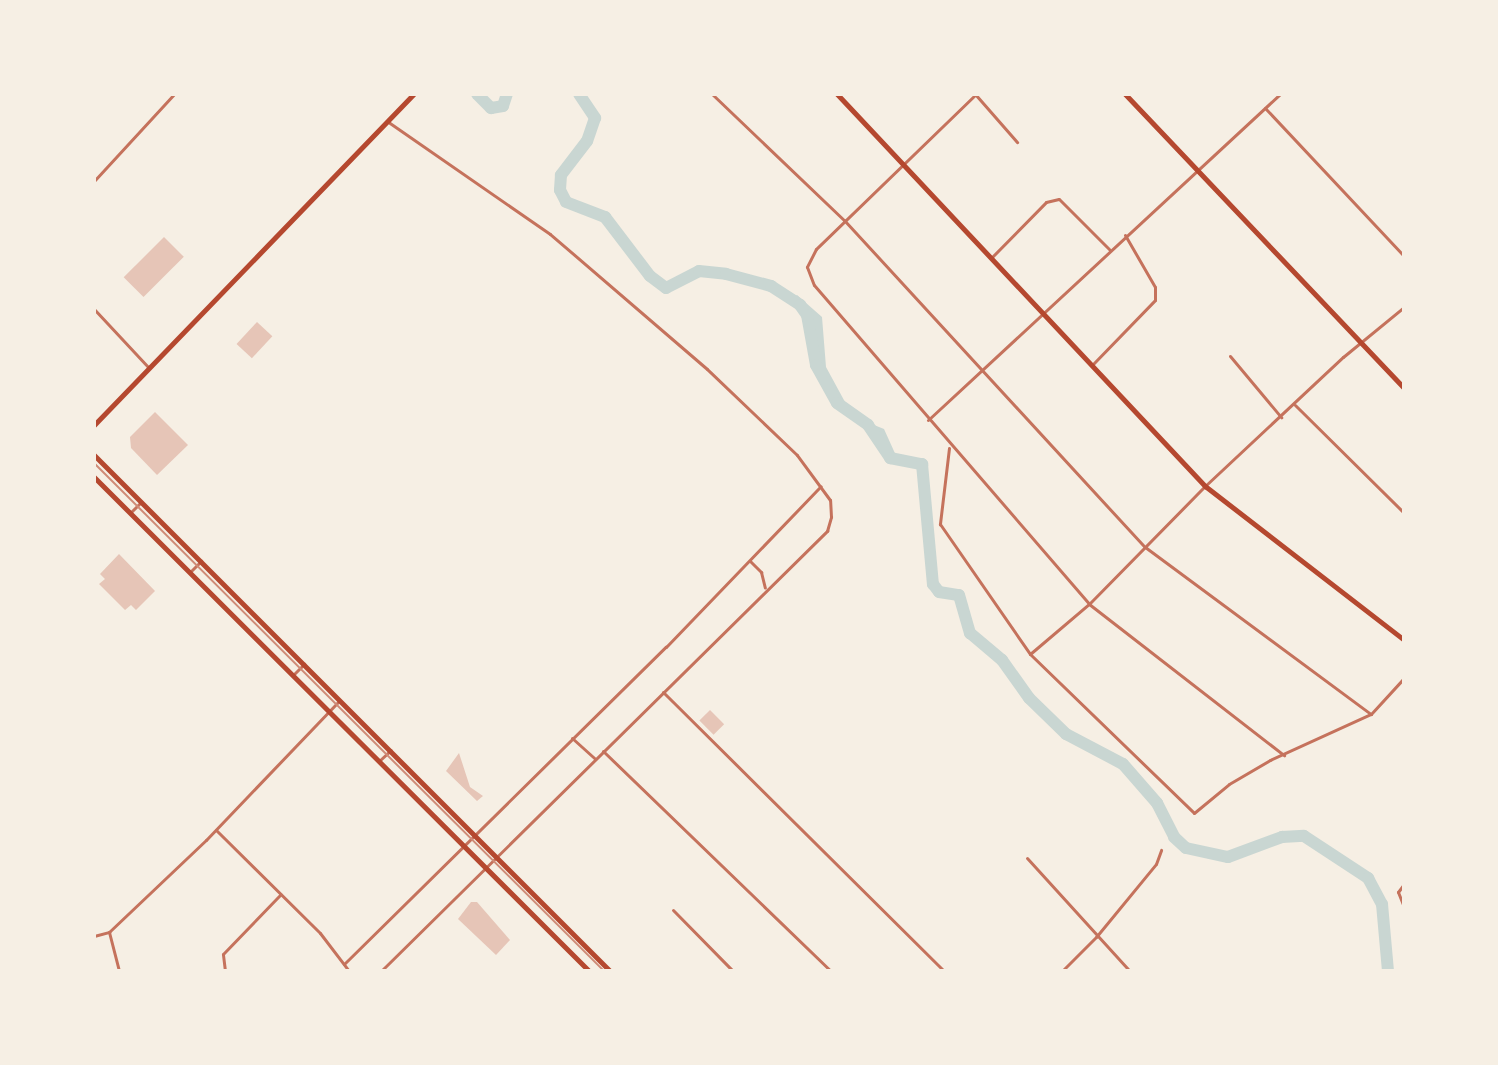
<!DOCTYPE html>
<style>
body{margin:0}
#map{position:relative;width:1498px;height:1065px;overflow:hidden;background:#f6efe4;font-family:"Work Sans",sans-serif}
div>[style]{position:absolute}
.water>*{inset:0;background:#c9d6d2}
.river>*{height:12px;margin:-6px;padding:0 6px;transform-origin:6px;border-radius:6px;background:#c9d6d2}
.building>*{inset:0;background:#e6c5b7;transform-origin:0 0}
.minor>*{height:3px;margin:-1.5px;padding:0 1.5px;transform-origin:1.5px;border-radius:1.5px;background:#c5725c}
.primary>*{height:5px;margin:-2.5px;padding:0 2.5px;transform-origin:2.5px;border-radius:2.5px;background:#b5482f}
.tram>*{height:2px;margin:-1px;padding:0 1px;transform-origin:1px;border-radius:1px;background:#cf8b77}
span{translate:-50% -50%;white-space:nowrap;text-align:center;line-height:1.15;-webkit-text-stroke:8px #f6efe4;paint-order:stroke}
.frame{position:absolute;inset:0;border:96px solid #f6efe4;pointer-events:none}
</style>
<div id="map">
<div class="water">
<i style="clip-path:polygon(797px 295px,822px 317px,826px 367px,845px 402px,864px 421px,884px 429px,898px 460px,890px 458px,878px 438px,853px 420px,820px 379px,809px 314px,791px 300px)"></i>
</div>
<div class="river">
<i style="left:477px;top:94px;width:20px;rotate:45deg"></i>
<i style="left:491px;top:108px;width:12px;rotate:-9deg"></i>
<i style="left:503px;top:106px;width:13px;rotate:-72deg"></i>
<i style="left:579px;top:94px;width:29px;rotate:56deg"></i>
<i style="left:595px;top:118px;width:24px;rotate:109deg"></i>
<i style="left:587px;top:141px;width:43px;rotate:127.4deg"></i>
<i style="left:561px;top:175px;width:15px;rotate:94deg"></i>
<i style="left:560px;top:190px;width:13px;rotate:63deg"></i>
<i style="left:566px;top:202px;width:42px;rotate:21deg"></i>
<i style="left:605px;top:217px;width:74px;rotate:52.7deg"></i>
<i style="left:650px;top:276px;width:20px;rotate:37deg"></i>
<i style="left:666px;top:288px;width:37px;rotate:-27deg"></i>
<i style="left:699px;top:271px;width:27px;rotate:6deg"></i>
<i style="left:726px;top:274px;width:47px;rotate:14.9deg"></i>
<i style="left:771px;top:286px;width:35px;rotate:33deg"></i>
<i style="left:800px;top:305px;width:12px;rotate:55deg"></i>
<i style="left:807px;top:315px;width:51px;rotate:79.8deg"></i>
<i style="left:816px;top:365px;width:43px;rotate:61.1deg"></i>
<i style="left:837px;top:403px;width:38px;rotate:35deg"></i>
<i style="left:868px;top:425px;width:40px;rotate:56deg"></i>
<i style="left:890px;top:458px;width:33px;rotate:11deg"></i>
<i style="left:922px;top:464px;width:121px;rotate:84.8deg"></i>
<i style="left:933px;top:584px;width:10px;rotate:53deg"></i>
<i style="left:939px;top:592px;width:20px;rotate:9deg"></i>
<i style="left:959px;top:595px;width:40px;rotate:74deg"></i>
<i style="left:970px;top:633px;width:42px;rotate:40.2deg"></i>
<i style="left:1002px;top:660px;width:47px;rotate:54.6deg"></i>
<i style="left:1029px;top:698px;width:52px;rotate:44.2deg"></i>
<i style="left:1066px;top:734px;width:64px;rotate:27.8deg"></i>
<i style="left:1123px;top:764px;width:52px;rotate:48.9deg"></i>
<i style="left:1157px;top:803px;width:38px;rotate:63deg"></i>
<i style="left:1174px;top:837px;width:16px;rotate:43deg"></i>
<i style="left:1186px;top:848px;width:43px;rotate:12.1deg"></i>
<i style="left:1228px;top:857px;width:58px;rotate:-20.3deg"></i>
<i style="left:1282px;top:837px;width:22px;rotate:-3deg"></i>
<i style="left:1304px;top:836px;width:77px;rotate:33.3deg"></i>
<i style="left:1368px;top:878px;width:30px;rotate:62deg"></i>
<i style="left:1382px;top:904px;width:67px;rotate:84.9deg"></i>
</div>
<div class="building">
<i style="left:164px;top:237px;width:28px;height:57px;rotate:45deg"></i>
<i style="left:257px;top:322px;width:21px;height:30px;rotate:43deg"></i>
<i style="clip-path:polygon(155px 412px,188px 445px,157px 475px,131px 448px,130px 437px)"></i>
<i style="clip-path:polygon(119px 554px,155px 591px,136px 610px,131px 605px,125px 610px,99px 584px,105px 579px,100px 574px)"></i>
<i style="left:710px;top:710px;width:20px;height:15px;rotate:45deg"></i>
<i style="clip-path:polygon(459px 753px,470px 787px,483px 796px,477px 801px,446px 771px)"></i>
<i style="clip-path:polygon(471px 902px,477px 902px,510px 940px,496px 955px,458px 919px)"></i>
</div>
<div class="minor">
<i style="left:712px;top:94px;width:182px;rotate:43.7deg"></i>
<i style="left:844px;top:220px;width:444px;rotate:47.4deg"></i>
<i style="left:1145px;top:547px;width:281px;rotate:36.5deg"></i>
<i style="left:975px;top:94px;width:64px;rotate:48.8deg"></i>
<i style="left:976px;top:94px;width:223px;rotate:135.9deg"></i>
<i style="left:816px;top:249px;width:20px;rotate:117deg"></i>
<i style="left:807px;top:267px;width:19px;rotate:69deg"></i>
<i style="left:814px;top:285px;width:421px;rotate:49.2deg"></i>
<i style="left:1089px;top:604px;width:247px;rotate:37.8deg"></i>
<i style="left:1265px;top:108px;width:203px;rotate:46.8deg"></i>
<i style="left:94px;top:181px;width:118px;rotate:-47.4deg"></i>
<i style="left:992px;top:257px;width:77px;rotate:-45.5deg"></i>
<i style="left:1046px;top:202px;width:13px;rotate:-13deg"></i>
<i style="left:1059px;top:199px;width:71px;rotate:45deg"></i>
<i style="left:94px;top:309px;width:81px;rotate:47deg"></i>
<i style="left:1230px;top:356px;width:80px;rotate:50.1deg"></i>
<i style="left:1093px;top:364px;width:89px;rotate:-45.9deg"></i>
<i style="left:1155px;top:300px;width:13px;rotate:-90deg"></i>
<i style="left:1155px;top:287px;width:60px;rotate:-120deg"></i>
<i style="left:1295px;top:405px;width:153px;rotate:44.7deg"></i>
<i style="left:928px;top:420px;width:480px;rotate:-42.8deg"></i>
<i style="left:949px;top:448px;width:77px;rotate:96.8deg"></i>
<i style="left:940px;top:524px;width:158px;rotate:55.3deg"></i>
<i style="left:1030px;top:654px;width:228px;rotate:44.1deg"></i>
<i style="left:1194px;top:813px;width:45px;rotate:-39.6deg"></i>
<i style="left:1229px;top:784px;width:48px;rotate:-30.3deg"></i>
<i style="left:1270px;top:760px;width:111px;rotate:-24.5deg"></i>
<i style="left:1371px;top:714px;width:49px;rotate:-47.5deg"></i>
<i style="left:130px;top:513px;width:16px;rotate:-45deg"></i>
<i style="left:750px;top:561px;width:16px;rotate:45deg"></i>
<i style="left:761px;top:572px;width:16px;rotate:76deg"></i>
<i style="left:190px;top:572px;width:16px;rotate:-45deg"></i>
<i style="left:1030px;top:654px;width:77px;rotate:-40.3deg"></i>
<i style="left:1089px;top:604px;width:165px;rotate:-45.5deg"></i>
<i style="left:1205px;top:486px;width:189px;rotate:-43.1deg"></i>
<i style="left:1343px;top:357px;width:79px;rotate:-39.3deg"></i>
<i style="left:293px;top:675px;width:16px;rotate:-45deg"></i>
<i style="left:663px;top:692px;width:396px;rotate:44.8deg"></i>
<i style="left:572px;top:738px;width:31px;rotate:42deg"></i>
<i style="left:603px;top:751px;width:317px;rotate:44deg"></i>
<i style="left:379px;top:761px;width:16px;rotate:-43deg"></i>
<i style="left:216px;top:830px;width:146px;rotate:44.7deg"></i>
<i style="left:320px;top:933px;width:48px;rotate:52.7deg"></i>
<i style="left:1027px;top:858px;width:153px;rotate:47.7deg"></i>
<i style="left:1404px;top:884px;width:10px;rotate:127deg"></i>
<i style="left:1398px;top:892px;width:16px;rotate:68deg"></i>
<i style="left:673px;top:910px;width:86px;rotate:45.5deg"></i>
<i style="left:109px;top:932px;width:40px;rotate:75.6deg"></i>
<i style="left:94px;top:936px;width:16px;rotate:-15deg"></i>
<i style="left:109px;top:932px;width:134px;rotate:-43.5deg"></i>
<i style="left:206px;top:840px;width:191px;rotate:-46.3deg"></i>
<i style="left:344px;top:964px;width:452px;rotate:-44.6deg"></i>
<i style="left:666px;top:647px;width:223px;rotate:-46.1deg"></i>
<i style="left:225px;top:971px;width:17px;rotate:-97deg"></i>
<i style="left:223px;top:954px;width:83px;rotate:-46deg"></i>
<i style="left:381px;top:971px;width:627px;rotate:-44.61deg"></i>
<i style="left:827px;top:531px;width:15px;rotate:-74deg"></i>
<i style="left:831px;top:517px;width:17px;rotate:-93deg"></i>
<i style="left:830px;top:500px;width:56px;rotate:-126.3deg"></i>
<i style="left:797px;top:455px;width:124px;rotate:-136.3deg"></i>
<i style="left:707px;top:369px;width:207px;rotate:-139.3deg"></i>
<i style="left:550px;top:234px;width:198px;rotate:-145.3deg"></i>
<i style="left:1062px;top:971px;width:48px;rotate:-45deg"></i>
<i style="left:1096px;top:937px;width:94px;rotate:-50.6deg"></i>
<i style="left:1156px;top:864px;width:15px;rotate:-70deg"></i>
</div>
<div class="primary">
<i style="left:837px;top:94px;width:538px;rotate:46.81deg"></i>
<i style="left:1205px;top:486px;width:252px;rotate:37.7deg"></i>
<i style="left:1125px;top:94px;width:405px;rotate:46.5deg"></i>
<i style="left:94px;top:425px;width:460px;rotate:-46deg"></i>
<i style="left:94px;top:455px;width:730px;rotate:45deg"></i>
<i style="left:94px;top:477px;width:699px;rotate:44.94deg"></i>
</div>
<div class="tram">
<i style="left:94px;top:463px;width:720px;rotate:44.89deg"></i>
</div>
<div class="frame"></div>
</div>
